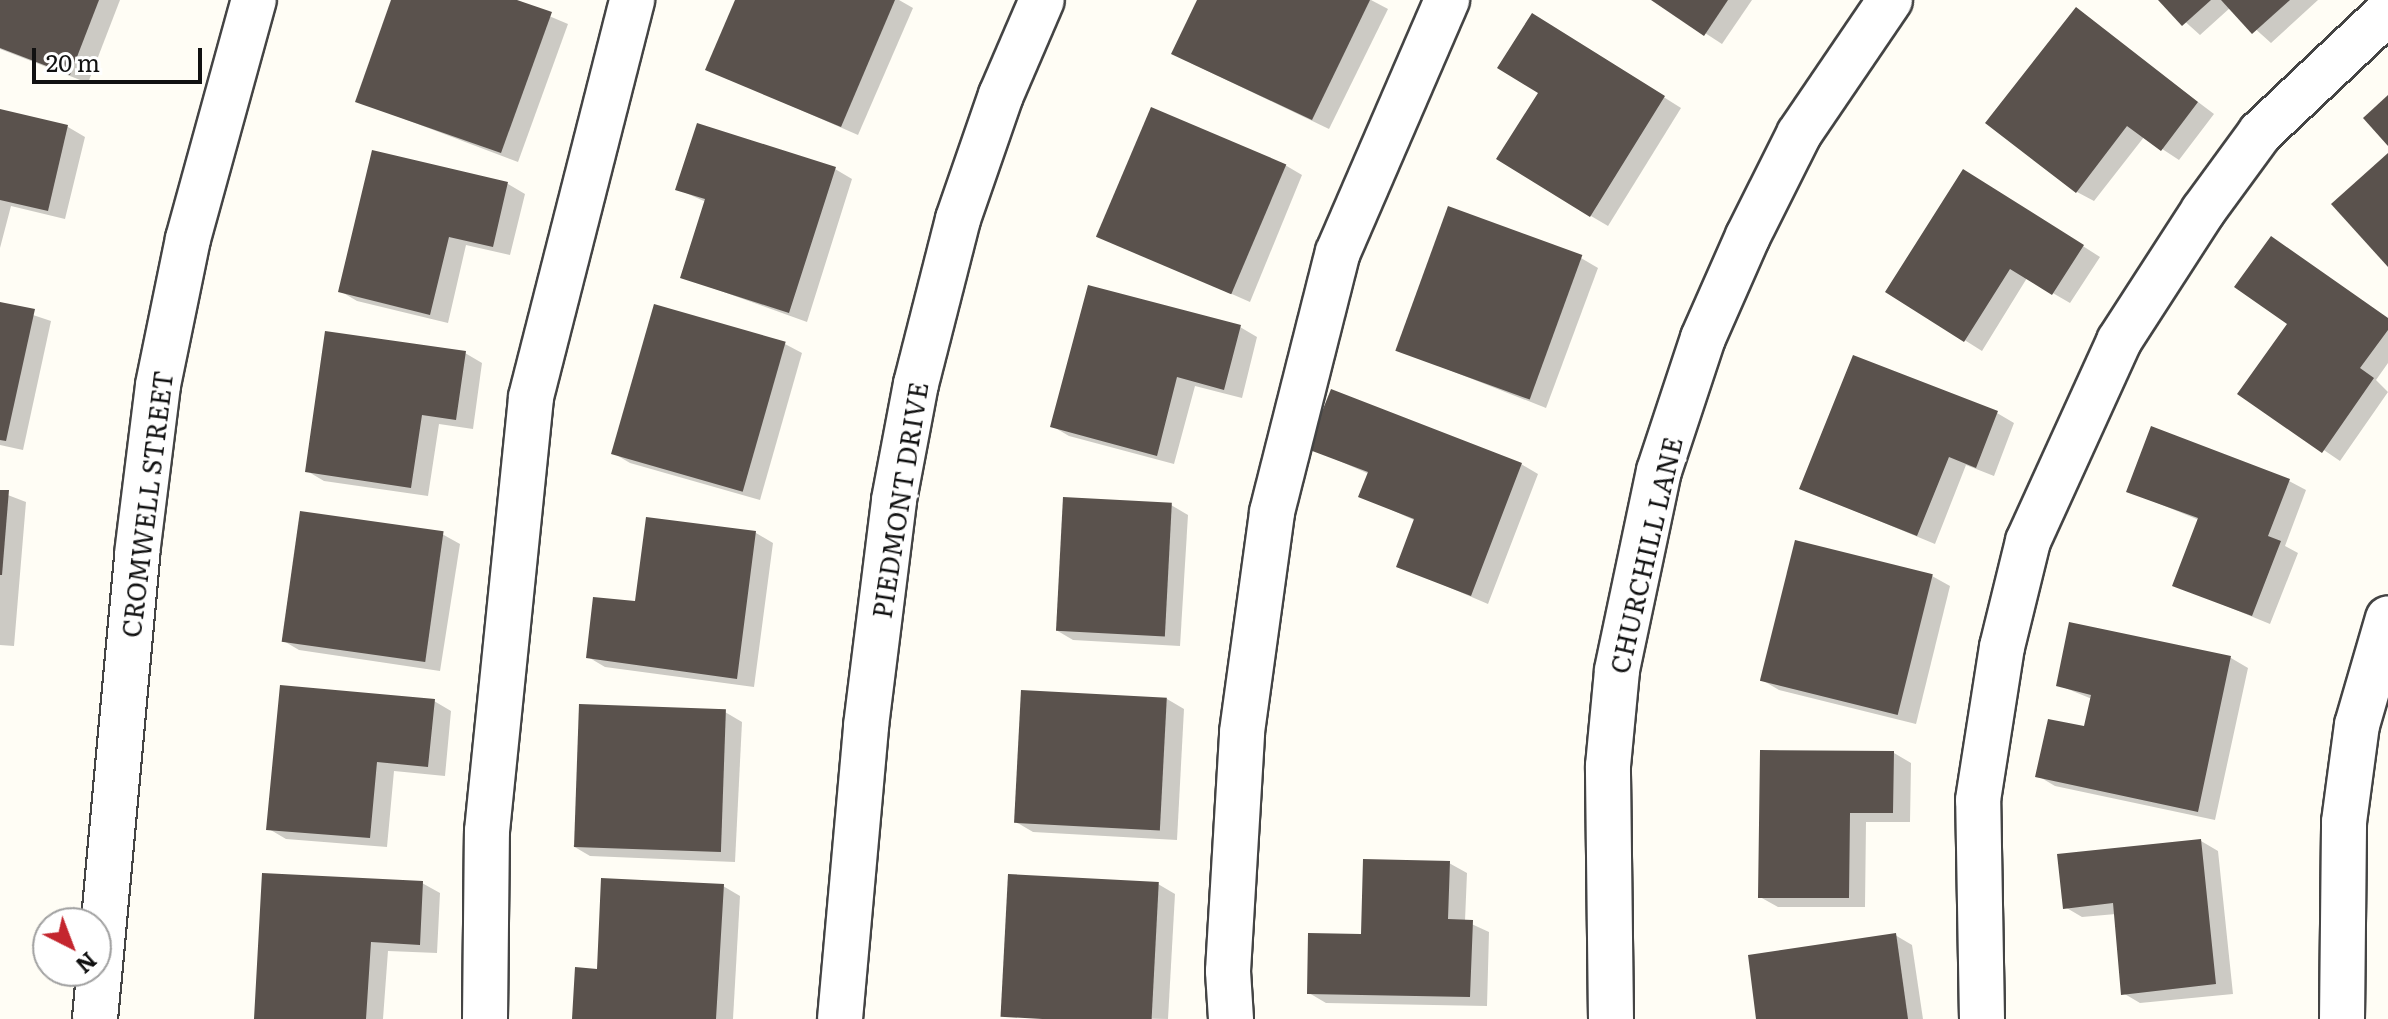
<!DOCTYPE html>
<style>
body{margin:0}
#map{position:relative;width:2388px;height:1019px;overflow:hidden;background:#fffdf5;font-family:Literata,serif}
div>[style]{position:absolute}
.shadow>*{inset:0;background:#0003}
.building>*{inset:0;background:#5a524d;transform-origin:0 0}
.roads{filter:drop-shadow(2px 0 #444) drop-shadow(-2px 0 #444) drop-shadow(0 2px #444) drop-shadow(0 -2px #444)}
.minor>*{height:44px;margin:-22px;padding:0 22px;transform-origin:22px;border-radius:22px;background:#fff}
span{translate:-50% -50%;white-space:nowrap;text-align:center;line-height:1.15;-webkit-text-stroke:8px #fff;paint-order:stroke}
.street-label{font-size:26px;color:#111}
.north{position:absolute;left:32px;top:907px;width:80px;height:80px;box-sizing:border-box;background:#fff;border:2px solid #a0a0a0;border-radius:50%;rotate:138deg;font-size:22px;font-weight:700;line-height:32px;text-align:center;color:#111}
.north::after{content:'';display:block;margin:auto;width:28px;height:36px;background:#c4262e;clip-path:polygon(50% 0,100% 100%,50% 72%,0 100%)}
.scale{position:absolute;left:32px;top:48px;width:170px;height:36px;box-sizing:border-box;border:4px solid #111;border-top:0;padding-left:10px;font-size:24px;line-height:28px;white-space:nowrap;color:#111;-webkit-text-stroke:6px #fff;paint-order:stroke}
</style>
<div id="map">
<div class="shadow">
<i style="clip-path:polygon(0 0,120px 0,88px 83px,0 49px)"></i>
<i style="clip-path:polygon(393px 0,511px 0,568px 24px,518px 162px,357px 101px)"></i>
<i style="clip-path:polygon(737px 0,899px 0,913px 8px,858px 135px,707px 69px)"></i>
<i style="clip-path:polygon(1199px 0,1371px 0,1388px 9px,1329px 129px,1191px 63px)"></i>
<i style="clip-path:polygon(1654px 0,1752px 0,1722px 44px)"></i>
<i style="clip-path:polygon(2161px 0,2318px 0,2271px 43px,2231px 7px,2200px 35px)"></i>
<i style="clip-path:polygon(2076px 10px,2214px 114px,2179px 160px,2144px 137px,2094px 201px,2077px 192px)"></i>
<i style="clip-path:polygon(1549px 25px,1681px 108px,1608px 226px,1591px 216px,1541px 93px)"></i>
<i style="clip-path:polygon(0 111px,68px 127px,85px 137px,65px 219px,11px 206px,0 248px)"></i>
<i style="clip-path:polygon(373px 152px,508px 184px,525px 194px,510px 255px,466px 245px,448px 323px,357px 301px,340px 291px)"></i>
<i style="clip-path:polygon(1285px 165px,1302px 175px,1250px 302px,1100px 236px)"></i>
<i style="clip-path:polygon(835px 169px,852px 179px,807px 322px,682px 277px,706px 202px,677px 189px)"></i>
<i style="clip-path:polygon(1981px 181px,2100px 257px,2070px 303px,2027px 278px,1982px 351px,1888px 292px)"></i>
<i style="clip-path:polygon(1581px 258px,1598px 268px,1546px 408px,1396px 349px)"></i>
<i style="clip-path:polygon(0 304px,51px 321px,23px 450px,0 445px)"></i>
<i style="clip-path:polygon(2388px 318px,2388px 363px,2376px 380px,2388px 392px,2340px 461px,2240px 393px)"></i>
<i style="clip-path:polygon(1240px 327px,1257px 337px,1242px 398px,1195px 386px,1174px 464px,1069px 436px,1052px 426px)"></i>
<i style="clip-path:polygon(785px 344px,802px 353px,760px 500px,630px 463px,613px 453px)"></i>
<i style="clip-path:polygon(465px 353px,482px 363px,473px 429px,439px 424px,428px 496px,324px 481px,307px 471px)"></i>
<i style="clip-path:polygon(1997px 413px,2014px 423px,1994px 476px,1966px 465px,1935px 544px,1802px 489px)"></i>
<i style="clip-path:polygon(1310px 448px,1521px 464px,1538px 474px,1488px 604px,1399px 566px,1416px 521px,1361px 496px,1369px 474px)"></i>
<i style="clip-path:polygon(2289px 481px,2306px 490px,2285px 546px,2298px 553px,2270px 624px,2175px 585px,2199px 520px,2128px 491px)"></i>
<i style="clip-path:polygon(0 492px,26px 502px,14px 646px,0 645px)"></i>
<i style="clip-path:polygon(1171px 505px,1188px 515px,1180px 646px,1073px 640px,1056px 630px)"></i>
<i style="clip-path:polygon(648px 519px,756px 533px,773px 543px,754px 687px,605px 667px,588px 657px,637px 603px)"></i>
<i style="clip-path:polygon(442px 534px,460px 544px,440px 671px,299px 650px,282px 640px)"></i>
<i style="clip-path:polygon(1932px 576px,1950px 586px,1916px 724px,1779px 690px,1762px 680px)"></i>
<i style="clip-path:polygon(2071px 624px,2231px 658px,2248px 668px,2215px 820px,2055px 786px,2038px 776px,2086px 729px,2092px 699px,2058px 685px)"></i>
<i style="clip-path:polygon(1167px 699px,1184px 709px,1177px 840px,1033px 832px,1016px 822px)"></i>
<i style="clip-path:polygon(434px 701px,451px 711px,445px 776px,394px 771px,387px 847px,286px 839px,269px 829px)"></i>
<i style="clip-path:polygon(725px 712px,742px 722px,735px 862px,590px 856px,573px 846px)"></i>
<i style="clip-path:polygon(1894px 753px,1911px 763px,1910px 822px,1866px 822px,1865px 907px,1778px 907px,1760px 897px)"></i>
<i style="clip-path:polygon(2201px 841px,2218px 851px,2233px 994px,2140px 1003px,2123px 993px,2116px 914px,2082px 917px,2065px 907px)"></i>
<i style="clip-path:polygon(1449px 863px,1467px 873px,1465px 921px,1489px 932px,1487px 1006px,1326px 1003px,1309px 993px,1363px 936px)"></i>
<i style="clip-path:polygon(422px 883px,440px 893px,437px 953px,388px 951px,383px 1019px,258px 1019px)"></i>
<i style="clip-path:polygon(1158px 884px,1175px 894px,1168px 1019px,1002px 1016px)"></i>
<i style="clip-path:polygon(723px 886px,740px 896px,733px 1019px,574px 1019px,599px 971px)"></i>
<i style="clip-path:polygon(1895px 935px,1912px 945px,1923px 1019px,1758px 1019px)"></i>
</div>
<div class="building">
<i style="clip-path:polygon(0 0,99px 0,70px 75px,0 48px)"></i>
<i style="clip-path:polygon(391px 0,517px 0,552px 12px,501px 153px,355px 102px)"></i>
<i style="clip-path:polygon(735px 0,895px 0,841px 127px,705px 70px)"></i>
<i style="clip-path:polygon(1197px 0,1370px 0,1312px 120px,1171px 54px)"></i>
<i style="clip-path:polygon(1651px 0,1728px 0,1704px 36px)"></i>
<i style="clip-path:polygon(2158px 0,2211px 0,2182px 26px)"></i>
<i style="clip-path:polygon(2221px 0,2290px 0,2252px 34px)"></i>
<i style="clip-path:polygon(2076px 7px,2198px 102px,2161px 151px,2127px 126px,2076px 193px,1985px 123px)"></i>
<i style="clip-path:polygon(1532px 13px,1665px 96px,1590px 217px,1496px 159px,1538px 93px,1497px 68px)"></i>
<i style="clip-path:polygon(2388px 95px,2388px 146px,2363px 118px)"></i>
<i style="left:1151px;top:107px;width:147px;height:141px;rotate:23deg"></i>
<i style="clip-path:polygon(0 109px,68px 125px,48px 211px,0 200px)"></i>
<i style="clip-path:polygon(697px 123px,836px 167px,789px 313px,680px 278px,705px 199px,675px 190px)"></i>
<i style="clip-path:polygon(372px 150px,508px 182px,493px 247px,449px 237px,430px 315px,338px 292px)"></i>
<i style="clip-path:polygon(2388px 153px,2388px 267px,2331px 204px)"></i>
<i style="clip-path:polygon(1963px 169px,2084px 245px,2052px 295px,2010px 269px,1964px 342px,1885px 292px)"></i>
<i style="left:1448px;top:206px;width:143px;height:154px;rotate:20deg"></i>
<i style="clip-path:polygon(2271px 236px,2388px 318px,2388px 330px,2360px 368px,2374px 378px,2322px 453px,2237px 394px,2287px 324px,2234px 287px)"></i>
<i style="clip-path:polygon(1088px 285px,1241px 325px,1224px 390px,1177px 377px,1157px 456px,1050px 427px)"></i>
<i style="clip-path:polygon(0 302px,35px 309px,6px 441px,0 440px)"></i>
<i style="left:654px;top:304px;width:137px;height:156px;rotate:16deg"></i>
<i style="clip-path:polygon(325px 331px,466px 351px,456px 420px,422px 415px,411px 488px,305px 472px)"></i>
<i style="clip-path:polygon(1853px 355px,1998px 411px,1976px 468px,1949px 457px,1917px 536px,1799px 489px)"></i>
<i style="clip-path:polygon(1331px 389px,1522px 463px,1471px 596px,1396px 567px,1414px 519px,1358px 497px,1368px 472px,1307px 449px)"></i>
<i style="clip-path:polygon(2151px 426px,2290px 479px,2268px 536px,2281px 541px,2252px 616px,2172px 586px,2198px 518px,2126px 492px)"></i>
<i style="clip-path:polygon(0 490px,9px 490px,2px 575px,0 575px)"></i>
<i style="left:1063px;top:497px;width:109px;height:134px;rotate:3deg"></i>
<i style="left:300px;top:511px;width:145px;height:132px;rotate:8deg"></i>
<i style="clip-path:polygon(646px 517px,756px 531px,737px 679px,586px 658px,593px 597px,635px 601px)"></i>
<i style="left:1795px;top:540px;width:142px;height:145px;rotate:14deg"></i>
<i style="clip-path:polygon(2069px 622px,2231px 656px,2198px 812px,2035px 777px,2048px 719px,2084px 726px,2091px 695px,2056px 686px)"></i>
<i style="clip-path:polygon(280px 685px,435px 699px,428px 767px,377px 762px,370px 838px,266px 830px)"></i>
<i style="left:1021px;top:690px;width:146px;height:133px;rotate:3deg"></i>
<i style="left:579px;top:704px;width:147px;height:143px;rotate:2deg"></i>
<i style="clip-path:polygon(1760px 750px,1894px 751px,1893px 813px,1850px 813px,1849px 898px,1758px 898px)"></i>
<i style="clip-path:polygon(2201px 839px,2216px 984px,2121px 995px,2113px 903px,2063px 909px,2057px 854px)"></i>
<i style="clip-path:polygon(1363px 859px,1450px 861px,1448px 919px,1473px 920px,1470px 997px,1307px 994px,1308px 933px,1361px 934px)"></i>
<i style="clip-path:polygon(262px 873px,423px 881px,420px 945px,371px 942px,366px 1019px,254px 1019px)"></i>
<i style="left:1008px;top:874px;width:151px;height:143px;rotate:3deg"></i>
<i style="clip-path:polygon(601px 878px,724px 884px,716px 1019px,572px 1019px,575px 967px,597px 969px)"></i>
<i style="clip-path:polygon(1896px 933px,1908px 1019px,1756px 1019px,1748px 955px)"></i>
</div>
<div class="roads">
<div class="minor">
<i style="left:95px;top:1019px;width:467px;rotate:-84.8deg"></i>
<i style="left:137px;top:554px;width:170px;rotate:-82.9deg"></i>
<i style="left:158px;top:385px;width:149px;rotate:-78.4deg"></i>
<i style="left:188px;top:239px;width:248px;rotate:-74.6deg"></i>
<i style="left:485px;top:1019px;width:188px;rotate:-89.4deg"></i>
<i style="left:487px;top:831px;width:436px;rotate:-84.2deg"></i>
<i style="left:531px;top:397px;width:410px;rotate:-75.7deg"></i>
<i style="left:840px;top:1019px;width:294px;rotate:-84.9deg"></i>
<i style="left:866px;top:726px;width:228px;rotate:-82.9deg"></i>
<i style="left:894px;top:500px;width:118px;rotate:-79.3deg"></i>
<i style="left:916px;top:384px;width:170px;rotate:-75.7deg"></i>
<i style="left:958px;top:219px;width:131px;rotate:-70.9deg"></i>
<i style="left:1001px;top:95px;width:103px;rotate:-66.7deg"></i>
<i style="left:1231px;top:1019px;width:48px;rotate:-93.6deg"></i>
<i style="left:1228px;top:971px;width:239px;rotate:-86.6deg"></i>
<i style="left:1242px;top:732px;width:222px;rotate:-82.2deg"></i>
<i style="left:1272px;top:512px;width:268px;rotate:-75.8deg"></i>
<i style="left:1338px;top:252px;width:275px;rotate:-66.6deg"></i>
<i style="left:1611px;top:1019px;width:253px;rotate:-90.7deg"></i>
<i style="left:1608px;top:766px;width:96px;rotate:-84.6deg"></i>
<i style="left:1617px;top:670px;width:203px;rotate:-78.1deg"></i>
<i style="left:1659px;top:471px;width:140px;rotate:-71.7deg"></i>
<i style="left:1703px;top:338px;width:111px;rotate:-66.2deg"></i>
<i style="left:1748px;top:236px;width:114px;rotate:-63.4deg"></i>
<i style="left:1799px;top:134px;width:162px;rotate:-55.8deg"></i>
<i style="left:1982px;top:1019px;width:219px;rotate:-91deg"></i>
<i style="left:1978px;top:800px;width:155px;rotate:-81.1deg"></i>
<i style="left:2002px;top:647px;width:109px;rotate:-76.2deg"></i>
<i style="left:2028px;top:541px;width:220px;rotate:-65.5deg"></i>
<i style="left:2119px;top:341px;width:155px;rotate:-57.1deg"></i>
<i style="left:2203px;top:211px;width:97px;rotate:-53.8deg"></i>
<i style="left:2260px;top:133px;width:176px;rotate:-43.4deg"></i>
<i style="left:2342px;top:1019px;width:197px;rotate:-89.4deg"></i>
<i style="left:2344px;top:822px;width:98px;rotate:-82.4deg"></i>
<i style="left:2357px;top:725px;width:111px;rotate:-73.8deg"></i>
</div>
</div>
<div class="street-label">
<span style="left:899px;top:500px;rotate:-81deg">PIEDMONT DRIVE</span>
<span style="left:146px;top:504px;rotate:-83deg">CROMWELL STREET</span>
<span style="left:1645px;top:555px;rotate:-77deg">CHURCHILL LANE</span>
</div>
<div class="north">N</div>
<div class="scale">20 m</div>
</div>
